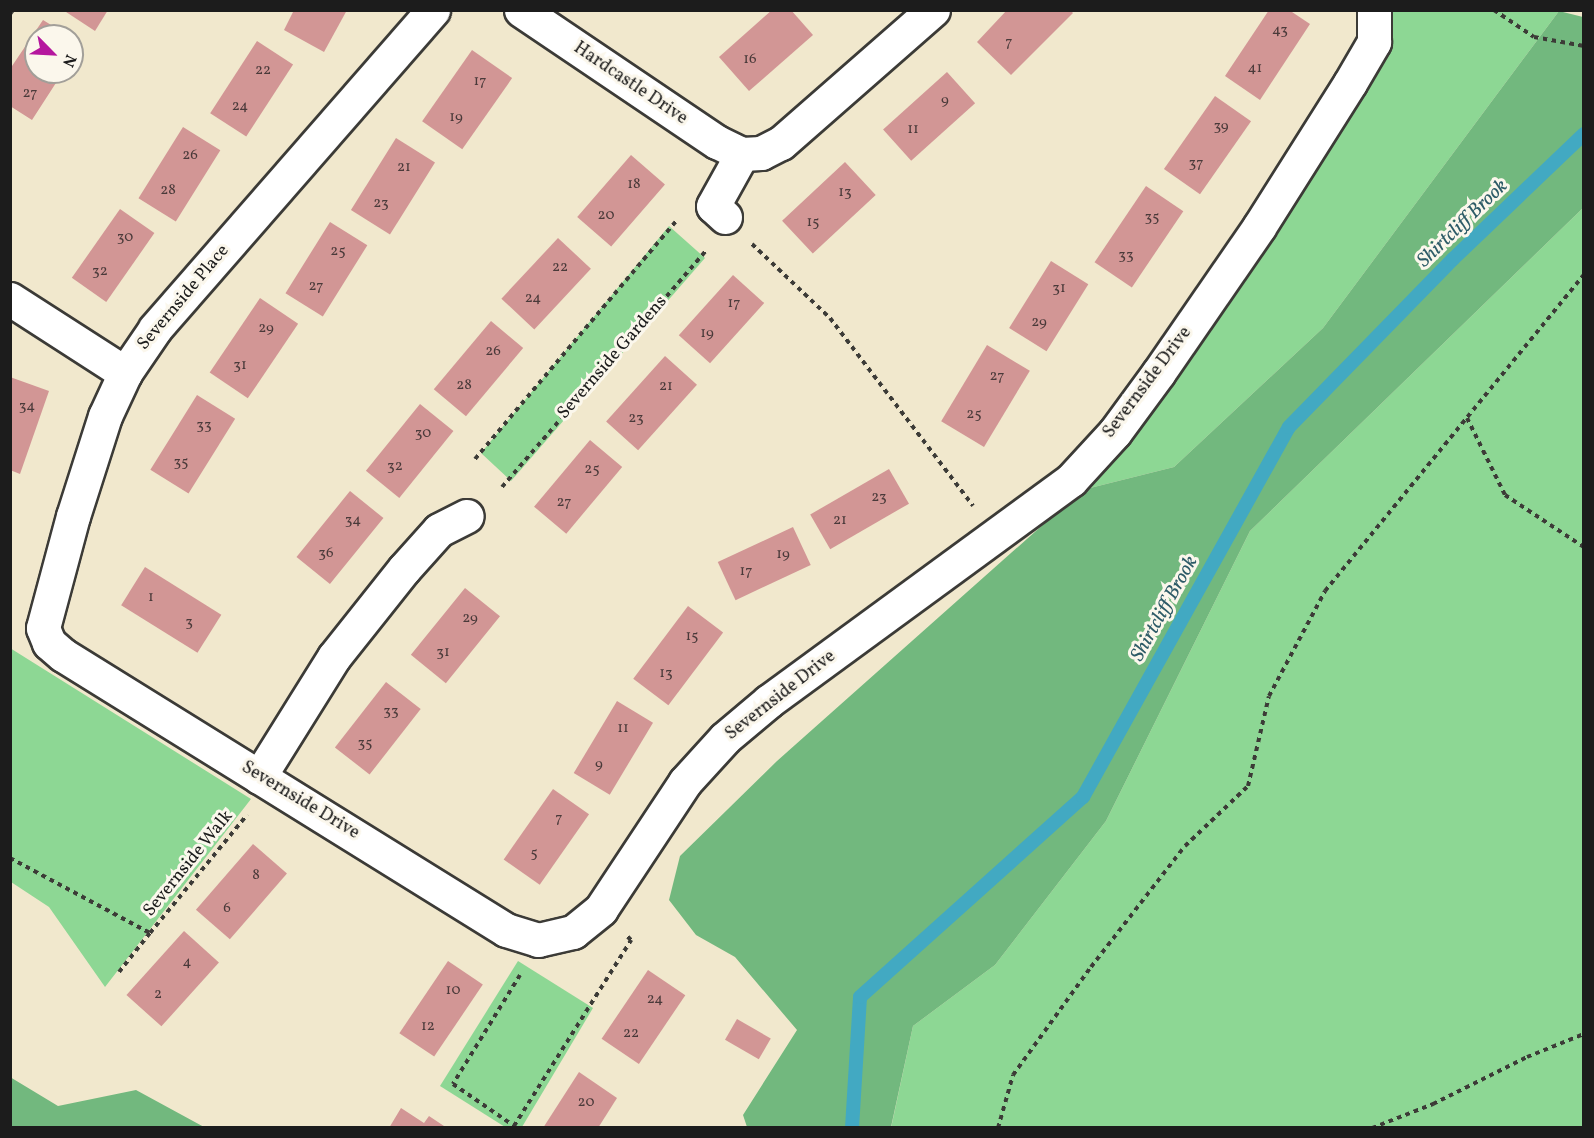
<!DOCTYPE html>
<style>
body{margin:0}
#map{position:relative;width:1594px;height:1138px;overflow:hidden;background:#f1e8cd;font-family:Vollkorn,serif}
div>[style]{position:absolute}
.green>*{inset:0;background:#8dd794}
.forest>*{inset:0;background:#72b87e}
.stream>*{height:14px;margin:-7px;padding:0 7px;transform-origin:7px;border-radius:7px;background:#42a9c2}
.building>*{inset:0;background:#d29695;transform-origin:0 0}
.path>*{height:4px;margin-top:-2px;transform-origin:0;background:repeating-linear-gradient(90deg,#3c3b37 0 4.5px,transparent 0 9px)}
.roads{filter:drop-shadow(2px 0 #3c3b37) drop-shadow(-2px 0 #3c3b37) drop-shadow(0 2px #3c3b37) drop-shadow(0 -2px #3c3b37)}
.minor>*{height:33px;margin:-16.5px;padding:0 16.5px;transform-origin:16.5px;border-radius:16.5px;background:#fff}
span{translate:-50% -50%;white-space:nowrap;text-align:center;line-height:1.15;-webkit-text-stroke:6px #fbf7ec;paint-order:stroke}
.number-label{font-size:15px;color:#4a3a3a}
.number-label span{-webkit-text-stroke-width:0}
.street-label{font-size:18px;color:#1c1c1c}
.water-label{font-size:20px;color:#2d5b67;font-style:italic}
.frame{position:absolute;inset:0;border:12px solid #1c1c1c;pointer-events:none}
.north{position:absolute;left:24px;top:24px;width:60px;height:60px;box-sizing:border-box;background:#fbf7ec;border:2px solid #a29f99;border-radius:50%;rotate:114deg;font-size:16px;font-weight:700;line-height:24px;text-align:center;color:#1c1c1c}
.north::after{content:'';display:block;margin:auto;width:21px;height:27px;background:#b5179e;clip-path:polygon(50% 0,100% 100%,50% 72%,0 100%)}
</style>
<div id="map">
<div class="green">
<i style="clip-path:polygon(1392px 11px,1559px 11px,1323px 328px,1174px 467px,1082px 490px,1270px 231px,1392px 38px)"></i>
<i style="clip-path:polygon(1583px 208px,1583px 1127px,891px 1128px,913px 1026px,995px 965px,1106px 821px,1250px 531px)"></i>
<i style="clip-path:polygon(669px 226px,705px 258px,511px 481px,481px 453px)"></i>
<i style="clip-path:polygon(10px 648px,251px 799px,105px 987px,49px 907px,11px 882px)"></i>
<i style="clip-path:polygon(518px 961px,593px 1008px,522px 1127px,505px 1127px,440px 1086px)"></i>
</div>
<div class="forest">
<i style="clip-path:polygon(1559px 11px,1583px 17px,1583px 208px,1250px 531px,1106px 821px,995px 965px,913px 1026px,891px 1127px,747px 1127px,743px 1115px,797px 1030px,735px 957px,696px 935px,669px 900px,680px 856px,777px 761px,1082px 490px,1174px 467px,1323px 328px)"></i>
<i style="clip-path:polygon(10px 1077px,58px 1106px,136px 1090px,204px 1127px,11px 1127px)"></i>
</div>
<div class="stream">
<i style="left:852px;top:1128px;width:131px;rotate:-86.5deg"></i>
<i style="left:860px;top:997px;width:300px;rotate:-41.9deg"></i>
<i style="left:1083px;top:797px;width:423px;rotate:-60.9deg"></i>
<i style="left:1289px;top:427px;width:235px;rotate:-45.7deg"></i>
<i style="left:1453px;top:259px;width:181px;rotate:-43.7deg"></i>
</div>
<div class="building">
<i style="clip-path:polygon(63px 10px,108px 10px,95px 31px)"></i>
<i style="clip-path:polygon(294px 10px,347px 10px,324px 52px,284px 30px)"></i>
<i style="clip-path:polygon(772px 10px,791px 10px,813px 35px,749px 91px,719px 57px)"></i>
<i style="clip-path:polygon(1007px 10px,1070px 10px,1073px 13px,1011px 75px,977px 42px)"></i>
<i style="clip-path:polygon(1269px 10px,1289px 10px,1310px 24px,1260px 100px,1225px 76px)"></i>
<i style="clip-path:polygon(43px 20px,69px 36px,36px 36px,36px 72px,63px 72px,32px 120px,10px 106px,10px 69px)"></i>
<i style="clip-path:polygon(72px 38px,81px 43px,72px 57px)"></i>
<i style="left:257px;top:41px;width:43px;height:86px;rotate:33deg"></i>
<i style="left:472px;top:50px;width:49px;height:87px;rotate:35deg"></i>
<i style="left:947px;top:72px;width:42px;height:86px;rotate:48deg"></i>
<i style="left:1215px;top:96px;width:44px;height:89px;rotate:35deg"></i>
<i style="left:183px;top:127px;width:44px;height:84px;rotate:32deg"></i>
<i style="left:396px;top:138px;width:46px;height:85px;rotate:32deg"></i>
<i style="left:631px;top:155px;width:45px;height:82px;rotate:41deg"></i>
<i style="left:845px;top:162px;width:45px;height:86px;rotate:47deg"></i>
<i style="left:1146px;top:186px;width:45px;height:92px;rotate:34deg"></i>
<i style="left:120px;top:209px;width:42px;height:84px;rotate:35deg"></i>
<i style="left:330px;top:222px;width:44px;height:84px;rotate:32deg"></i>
<i style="left:558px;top:238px;width:45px;height:83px;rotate:43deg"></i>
<i style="left:1051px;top:261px;width:44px;height:79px;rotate:32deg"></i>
<i style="left:733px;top:275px;width:42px;height:81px;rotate:42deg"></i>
<i style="left:260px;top:298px;width:46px;height:90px;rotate:34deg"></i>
<i style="left:491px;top:321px;width:42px;height:89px;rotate:40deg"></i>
<i style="left:987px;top:345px;width:50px;height:89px;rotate:31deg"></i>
<i style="left:665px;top:356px;width:43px;height:88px;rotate:42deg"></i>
<i style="clip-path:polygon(10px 377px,49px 391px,20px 474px,10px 470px)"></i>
<i style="left:197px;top:395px;width:45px;height:88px;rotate:32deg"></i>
<i style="left:420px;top:404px;width:43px;height:86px;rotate:39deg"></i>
<i style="left:590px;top:440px;width:42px;height:87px;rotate:40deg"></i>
<i style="left:889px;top:469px;width:40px;height:91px;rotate:60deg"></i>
<i style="left:350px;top:491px;width:43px;height:85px;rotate:39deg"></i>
<i style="left:793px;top:527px;width:42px;height:83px;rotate:65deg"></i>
<i style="left:145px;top:567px;width:90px;height:45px;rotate:32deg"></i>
<i style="left:465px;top:588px;width:45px;height:86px;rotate:39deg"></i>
<i style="left:688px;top:606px;width:44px;height:91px;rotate:37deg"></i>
<i style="left:386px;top:682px;width:44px;height:83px;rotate:38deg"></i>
<i style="left:617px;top:701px;width:42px;height:84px;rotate:31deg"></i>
<i style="left:553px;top:789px;width:44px;height:86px;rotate:35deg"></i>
<i style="left:253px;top:844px;width:45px;height:87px;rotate:41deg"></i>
<i style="left:184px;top:931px;width:47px;height:86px;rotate:42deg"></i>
<i style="left:448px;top:961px;width:42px;height:87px;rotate:34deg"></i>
<i style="left:648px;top:970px;width:45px;height:83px;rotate:34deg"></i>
<i style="left:737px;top:1019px;width:39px;height:24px;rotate:30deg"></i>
<i style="clip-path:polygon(579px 1072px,617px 1098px,598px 1128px,543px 1128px)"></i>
<i style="clip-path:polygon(401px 1108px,424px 1123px,429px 1116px,447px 1128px,389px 1128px)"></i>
</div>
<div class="path">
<i style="left:1494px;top:10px;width:48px;rotate:34deg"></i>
<i style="left:1534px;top:37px;width:51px;rotate:10.2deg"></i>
<i style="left:10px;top:14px;width:5px;rotate:-53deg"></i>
<i style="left:752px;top:244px;width:108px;rotate:43.5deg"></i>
<i style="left:830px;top:318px;width:236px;rotate:52.7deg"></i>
<i style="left:1467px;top:418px;width:86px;rotate:63.7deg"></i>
<i style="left:1505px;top:495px;width:95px;rotate:33.4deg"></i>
<i style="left:475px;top:459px;width:314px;rotate:-49.8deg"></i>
<i style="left:502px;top:487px;width:312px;rotate:-49.2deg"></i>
<i style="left:10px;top:858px;width:159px;rotate:28.2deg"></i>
<i style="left:150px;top:933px;width:153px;rotate:-50.6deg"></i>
<i style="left:119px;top:972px;width:50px;rotate:-51.5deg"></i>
<i style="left:520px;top:975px;width:128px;rotate:121.6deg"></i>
<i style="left:453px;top:1084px;width:74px;rotate:34.5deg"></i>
<i style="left:514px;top:1126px;width:220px;rotate:-57.8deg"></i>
<i style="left:631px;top:940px;width:6px;rotate:-135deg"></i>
<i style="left:998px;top:1128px;width:55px;rotate:-74.2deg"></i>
<i style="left:1013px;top:1075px;width:133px;rotate:-54.2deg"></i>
<i style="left:1091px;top:967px;width:153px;rotate:-52.2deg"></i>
<i style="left:1185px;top:846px;width:87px;rotate:-43.6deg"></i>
<i style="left:1248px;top:786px;width:92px;rotate:-76.9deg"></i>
<i style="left:1269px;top:696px;width:119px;rotate:-61.9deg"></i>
<i style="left:1325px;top:591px;width:409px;rotate:-50.7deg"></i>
<i style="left:1372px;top:1128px;width:66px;rotate:-21.5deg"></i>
<i style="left:1433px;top:1104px;width:105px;rotate:-26.6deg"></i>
<i style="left:1527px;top:1057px;width:61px;rotate:-22deg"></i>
</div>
<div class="roads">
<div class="minor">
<i style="left:433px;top:10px;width:423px;rotate:131.1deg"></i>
<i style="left:155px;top:329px;width:53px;rotate:124.3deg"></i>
<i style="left:125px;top:373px;width:47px;rotate:114.9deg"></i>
<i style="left:105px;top:416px;width:105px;rotate:107.7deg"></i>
<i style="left:73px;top:516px;width:116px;rotate:105deg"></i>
<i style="left:43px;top:628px;width:16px;rotate:68deg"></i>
<i style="left:49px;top:643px;width:18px;rotate:41deg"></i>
<i style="left:63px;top:655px;width:521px;rotate:31.83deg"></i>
<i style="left:506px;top:930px;width:34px;rotate:17deg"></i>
<i style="left:538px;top:940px;width:36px;rotate:-13deg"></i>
<i style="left:573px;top:932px;width:36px;rotate:-39deg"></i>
<i style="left:601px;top:909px;width:152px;rotate:-56.5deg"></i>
<i style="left:685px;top:782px;width:59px;rotate:-47.7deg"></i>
<i style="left:725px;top:738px;width:57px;rotate:-40.1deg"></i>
<i style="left:769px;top:701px;width:374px;rotate:-36.2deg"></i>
<i style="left:1071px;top:480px;width:65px;rotate:-47.5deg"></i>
<i style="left:1115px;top:432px;width:74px;rotate:-53.7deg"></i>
<i style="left:1159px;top:372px;width:176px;rotate:-55.4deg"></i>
<i style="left:1259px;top:227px;width:170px;rotate:-57.7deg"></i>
<i style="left:1350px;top:83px;width:48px;rotate:-59.7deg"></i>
<i style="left:1374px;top:42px;width:32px;rotate:-90deg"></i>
<i style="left:521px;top:10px;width:236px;rotate:34deg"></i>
<i style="left:717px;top:142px;width:28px;rotate:26deg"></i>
<i style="left:742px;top:154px;width:19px;rotate:-3deg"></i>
<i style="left:761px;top:153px;width:22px;rotate:-27deg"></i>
<i style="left:781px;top:143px;width:202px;rotate:-41.2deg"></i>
<i style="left:725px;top:217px;width:16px;rotate:-137deg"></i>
<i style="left:713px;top:206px;width:60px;rotate:-60.9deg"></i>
<i style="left:10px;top:299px;width:137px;rotate:32.8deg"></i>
<i style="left:259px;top:777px;width:142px;rotate:-58deg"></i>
<i style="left:334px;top:657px;width:112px;rotate:-51.5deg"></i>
<i style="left:404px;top:569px;width:52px;rotate:-48.1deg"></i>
<i style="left:439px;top:530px;width:31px;rotate:-27deg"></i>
</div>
</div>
<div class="number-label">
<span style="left:1280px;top:31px">43</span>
<span style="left:1009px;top:43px">7</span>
<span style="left:750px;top:60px">16</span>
<span style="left:1255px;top:69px">41</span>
<span style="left:263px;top:71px">22</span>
<span style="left:480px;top:82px">17</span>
<span style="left:30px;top:94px">27</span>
<span style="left:945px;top:101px">9</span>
<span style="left:240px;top:107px">24</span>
<span style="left:456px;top:118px">19</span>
<span style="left:1221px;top:127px">39</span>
<span style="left:913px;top:130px">11</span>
<span style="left:190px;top:156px">26</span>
<span style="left:1196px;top:164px">37</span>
<span style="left:404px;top:168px">21</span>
<span style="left:634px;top:185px">18</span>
<span style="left:168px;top:191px">28</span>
<span style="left:845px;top:193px">13</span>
<span style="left:381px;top:204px">23</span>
<span style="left:606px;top:216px">20</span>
<span style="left:1152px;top:218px">35</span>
<span style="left:813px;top:223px">15</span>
<span style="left:125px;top:238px">30</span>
<span style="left:338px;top:252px">25</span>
<span style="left:1126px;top:256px">33</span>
<span style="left:560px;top:268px">22</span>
<span style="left:100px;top:272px">32</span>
<span style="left:316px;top:287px">27</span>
<span style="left:1059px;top:289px">31</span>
<span style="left:533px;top:299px">24</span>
<span style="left:734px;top:304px">17</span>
<span style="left:1039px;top:323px">29</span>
<span style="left:266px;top:329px">29</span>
<span style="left:707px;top:334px">19</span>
<span style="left:493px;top:352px">26</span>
<span style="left:240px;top:366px">31</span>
<span style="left:997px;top:377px">27</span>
<span style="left:464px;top:386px">28</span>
<span style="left:666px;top:387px">21</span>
<span style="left:27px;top:407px">34</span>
<span style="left:974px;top:415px">25</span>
<span style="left:636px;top:419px">23</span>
<span style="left:204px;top:426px">33</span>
<span style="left:423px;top:434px">30</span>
<span style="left:181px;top:463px">35</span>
<span style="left:395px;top:467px">32</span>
<span style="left:592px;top:470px">25</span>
<span style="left:879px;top:498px">23</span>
<span style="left:564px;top:503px">27</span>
<span style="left:353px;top:521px">34</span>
<span style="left:840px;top:521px">21</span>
<span style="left:326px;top:554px">36</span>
<span style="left:783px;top:555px">19</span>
<span style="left:746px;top:572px">17</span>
<span style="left:151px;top:598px">1</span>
<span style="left:470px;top:619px">29</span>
<span style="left:189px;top:623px">3</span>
<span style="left:692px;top:637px">15</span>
<span style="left:443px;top:653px">31</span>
<span style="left:666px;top:674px">13</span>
<span style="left:391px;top:712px">33</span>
<span style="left:623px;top:729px">11</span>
<span style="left:365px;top:744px">35</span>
<span style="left:599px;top:765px">9</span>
<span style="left:559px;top:819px">7</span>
<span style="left:534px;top:854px">5</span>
<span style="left:256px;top:876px">8</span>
<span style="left:227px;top:909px">6</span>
<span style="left:187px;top:963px">4</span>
<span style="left:453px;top:991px">10</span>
<span style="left:158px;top:995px">2</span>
<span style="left:655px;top:1000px">24</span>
<span style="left:428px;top:1027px">12</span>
<span style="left:631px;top:1034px">22</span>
<span style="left:586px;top:1103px">20</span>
</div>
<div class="street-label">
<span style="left:630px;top:84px;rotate:34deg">Hardcastle Drive</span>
<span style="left:184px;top:298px;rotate:-50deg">Severnside Place</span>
<span style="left:613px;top:358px;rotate:-49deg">Severnside Gardens</span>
<span style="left:1148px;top:383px;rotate:-53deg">Severnside Drive</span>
<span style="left:781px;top:696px;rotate:-38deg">Severnside Drive</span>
<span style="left:300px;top:801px;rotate:31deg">Severnside Drive</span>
<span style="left:189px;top:864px;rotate:-51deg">Severnside Walk</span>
</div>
<div class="water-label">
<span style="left:1463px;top:224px;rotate:-44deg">Shirtcliff Brook</span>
<span style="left:1165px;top:609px;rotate:-61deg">Shirtcliff Brook</span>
</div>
<div class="frame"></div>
<div class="north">N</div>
</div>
